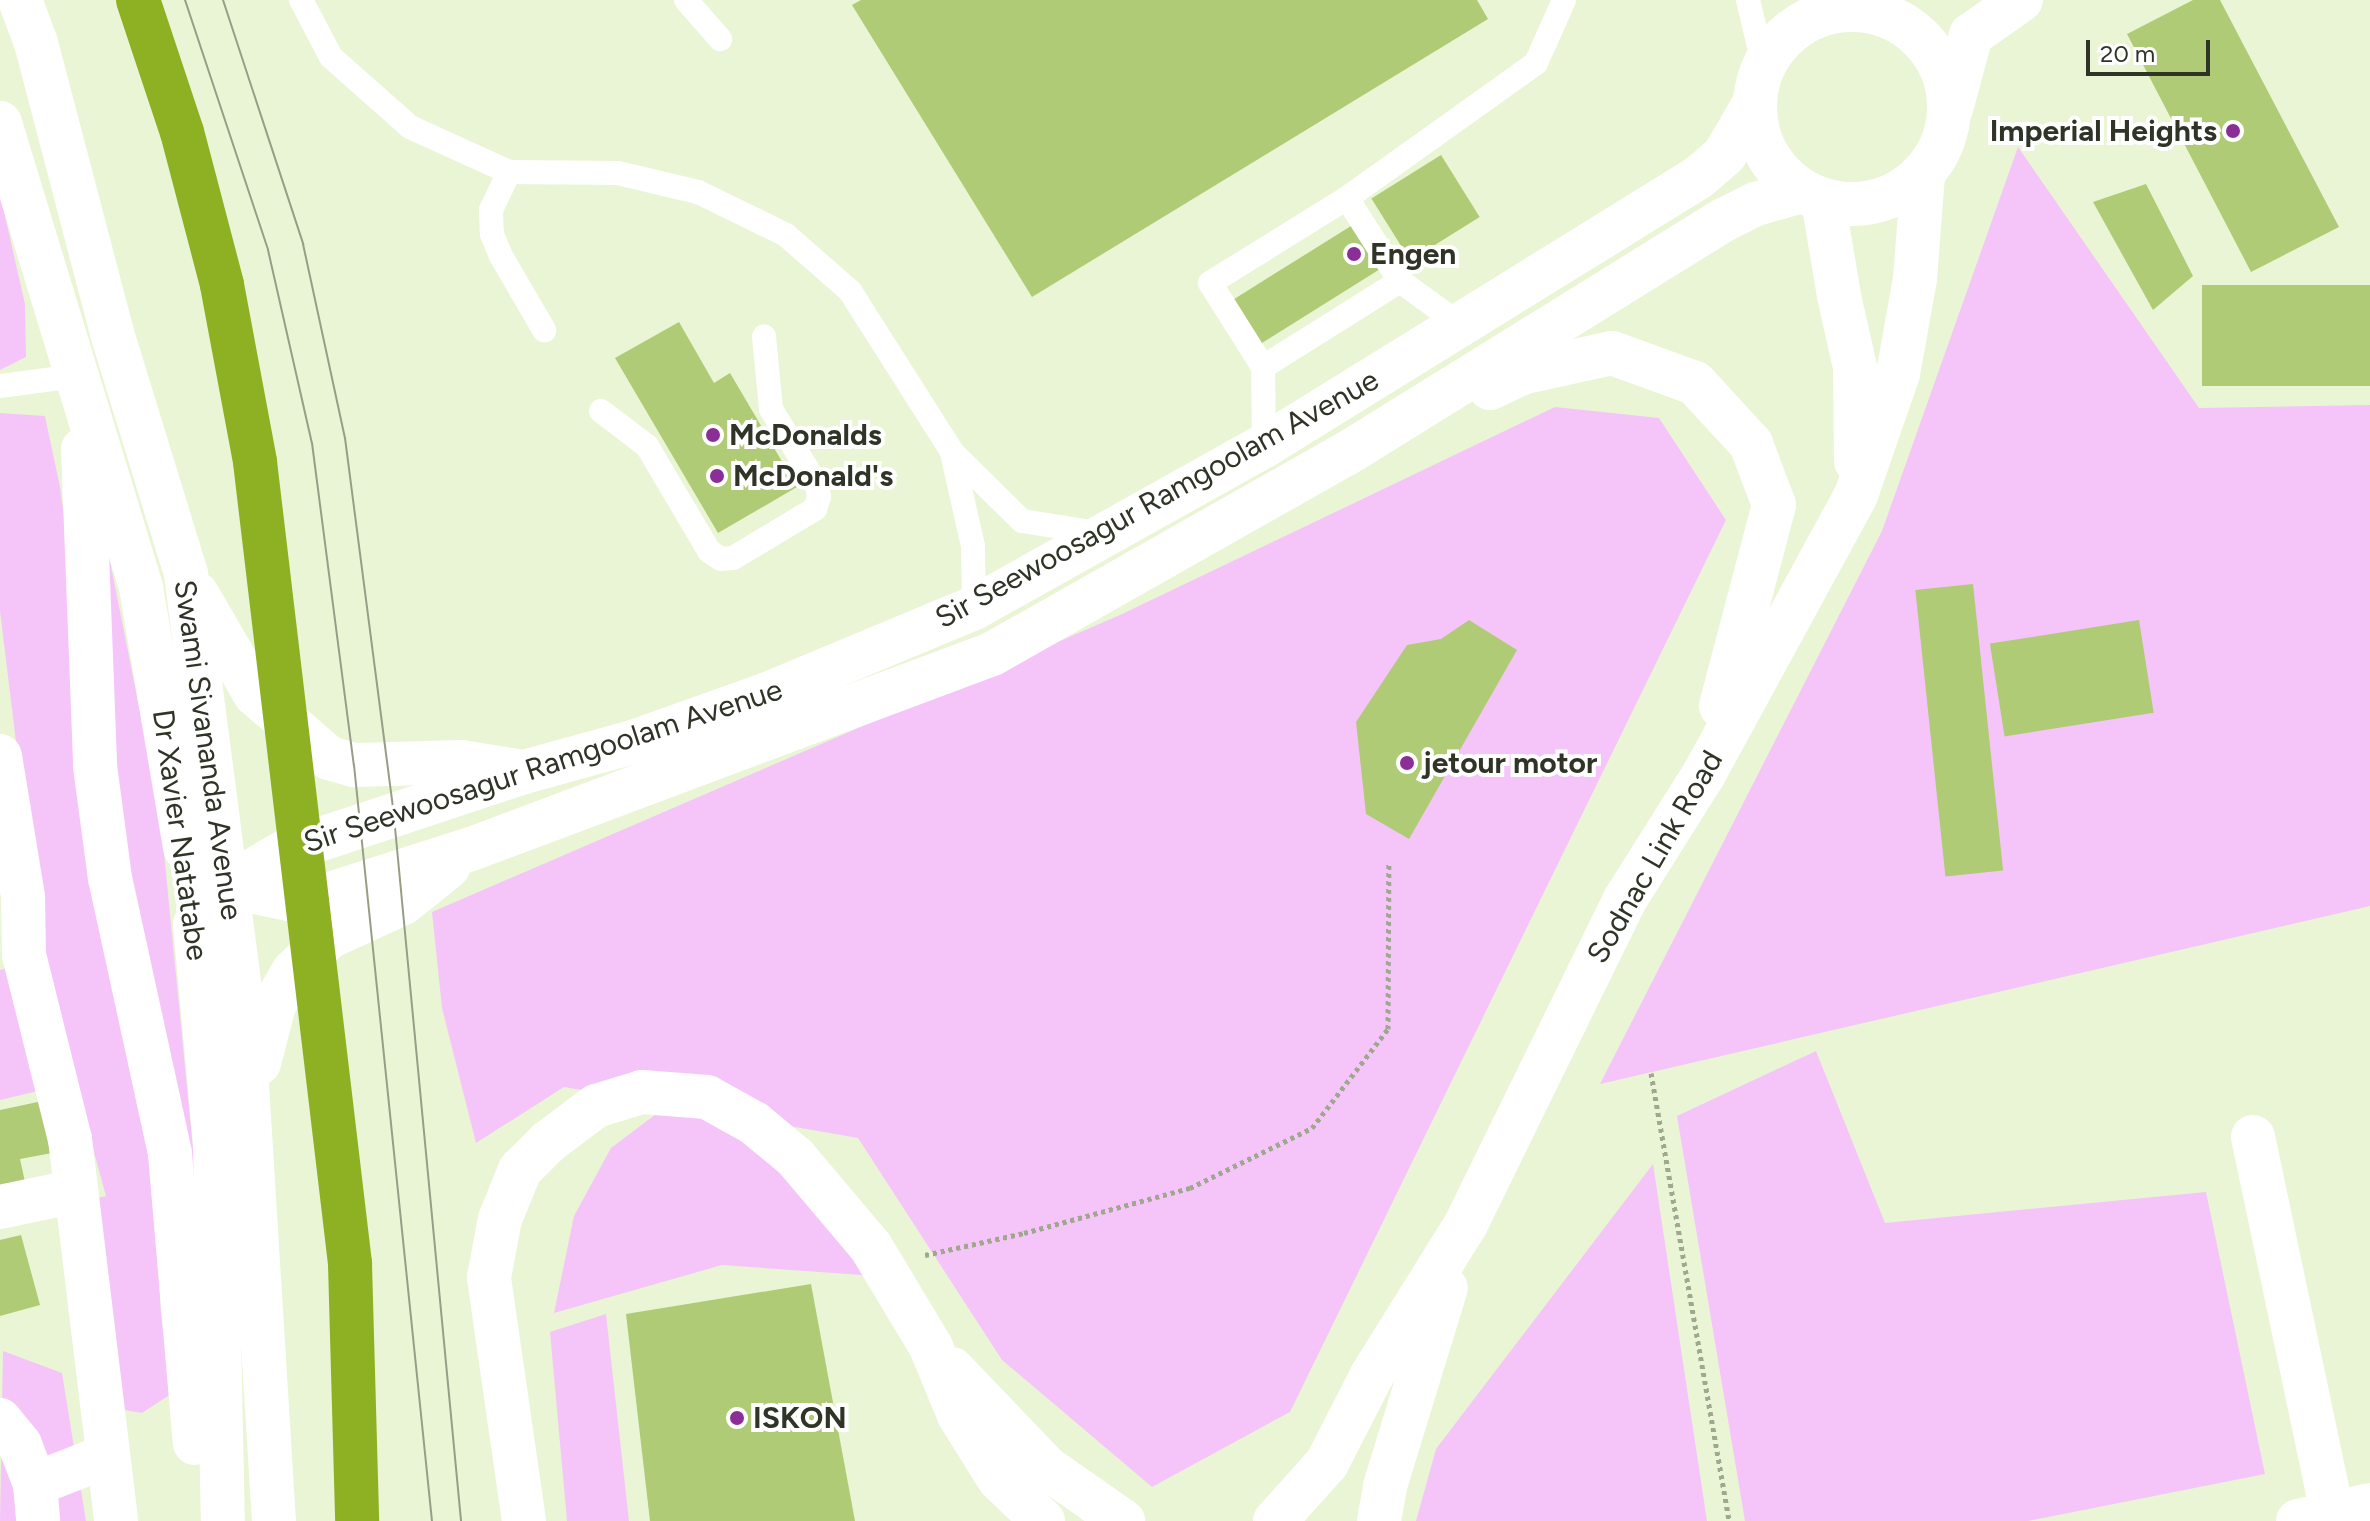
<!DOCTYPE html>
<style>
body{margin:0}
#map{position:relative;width:2370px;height:1521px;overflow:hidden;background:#eaf5d5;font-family:Figtree,sans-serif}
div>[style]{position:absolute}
.green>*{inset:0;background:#f5c5fa}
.building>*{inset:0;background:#b0cb75;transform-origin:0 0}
.path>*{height:5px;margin-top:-2.5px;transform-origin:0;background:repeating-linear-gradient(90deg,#9fa78f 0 4px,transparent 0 8px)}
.lane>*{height:24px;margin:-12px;padding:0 12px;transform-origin:12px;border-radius:12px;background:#fff}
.street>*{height:44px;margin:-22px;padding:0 22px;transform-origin:22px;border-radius:22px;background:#fff}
.secondary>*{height:44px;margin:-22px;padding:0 22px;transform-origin:22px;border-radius:22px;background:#fff}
.secondary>.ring{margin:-22px;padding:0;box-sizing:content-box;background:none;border:44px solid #fff;border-radius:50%}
.highway>*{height:44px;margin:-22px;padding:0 22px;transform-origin:22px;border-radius:22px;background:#8eb124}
.tram>*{height:2px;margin:-1px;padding:0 1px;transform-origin:1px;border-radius:1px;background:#969e87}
.dots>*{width:22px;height:22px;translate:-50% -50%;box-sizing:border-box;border:4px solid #fff;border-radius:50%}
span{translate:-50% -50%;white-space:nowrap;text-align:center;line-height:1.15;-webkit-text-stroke:8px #fff;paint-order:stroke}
.poi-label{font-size:30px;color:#2f3427;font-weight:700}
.right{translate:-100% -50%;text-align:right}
.left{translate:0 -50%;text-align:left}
.street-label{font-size:30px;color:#2f3427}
.scale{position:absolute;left:2086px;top:40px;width:124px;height:36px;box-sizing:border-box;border:4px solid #2f3427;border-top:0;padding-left:10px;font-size:24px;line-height:28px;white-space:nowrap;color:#2f3427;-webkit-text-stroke:6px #fff;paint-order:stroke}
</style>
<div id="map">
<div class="green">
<i style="clip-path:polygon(2018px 147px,2199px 408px,2370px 405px,2370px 906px,1600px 1084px,1882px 531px)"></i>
<i style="clip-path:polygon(0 194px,25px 304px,26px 357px,0 370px)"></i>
<i style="clip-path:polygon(1555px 407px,1659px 418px,1726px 520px,1290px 1412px,1152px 1487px,1002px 1360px,858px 1138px,685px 1108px,760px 1137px,875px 1276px,722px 1265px,554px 1313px,574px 1216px,611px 1148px,668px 1105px,564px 1087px,476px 1143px,442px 1008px,432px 912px,1120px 615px)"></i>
<i style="clip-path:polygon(0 413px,45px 416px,60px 487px,153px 1180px,161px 1314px,171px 1394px,142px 1413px,108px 1407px,77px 1203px,106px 1196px,60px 1029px,39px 930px,0 611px)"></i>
<i style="clip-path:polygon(93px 476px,160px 812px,196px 1179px,195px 1257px,118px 855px)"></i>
<i style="clip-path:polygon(22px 965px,51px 1088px,0 1100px,0 970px)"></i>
<i style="clip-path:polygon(1816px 1051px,1885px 1223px,2206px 1192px,2265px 1474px,2028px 1521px,1745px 1521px,1677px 1116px)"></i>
<i style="clip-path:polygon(1653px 1164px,1707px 1521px,1416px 1521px,1436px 1449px)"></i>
<i style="clip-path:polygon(606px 1314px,629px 1521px,567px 1521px,550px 1332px)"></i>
<i style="clip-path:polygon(3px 1351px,62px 1373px,86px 1521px,0 1521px)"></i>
</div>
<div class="building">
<i style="clip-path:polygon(861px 0,1477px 0,1488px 19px,1032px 297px,852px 5px)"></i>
<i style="clip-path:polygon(2193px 0,2220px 0,2339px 227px,2251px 272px,2127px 34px)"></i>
<i style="left:1441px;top:155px;width:73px;height:82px;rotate:58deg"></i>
<i style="clip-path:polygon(2146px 184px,2193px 276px,2153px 310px,2093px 202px)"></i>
<i style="left:1351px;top:226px;width:52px;height:139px;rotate:58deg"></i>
<i style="left:2370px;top:285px;width:101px;height:168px;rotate:90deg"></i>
<i style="clip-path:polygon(679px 322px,714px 383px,730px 373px,797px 487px,718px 533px,615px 358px)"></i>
<i style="left:1973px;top:584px;width:288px;height:58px;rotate:84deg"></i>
<i style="clip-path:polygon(1469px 620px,1517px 650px,1409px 839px,1366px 814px,1356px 722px,1407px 645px,1441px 639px)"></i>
<i style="left:2139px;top:620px;width:94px;height:151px;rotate:81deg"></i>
<i style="clip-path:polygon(52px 1099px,63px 1151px,20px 1159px,27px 1191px,0 1197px,0 1110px)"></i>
<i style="clip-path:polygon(21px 1235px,40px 1305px,0 1316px,0 1240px)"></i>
<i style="clip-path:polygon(811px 1284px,855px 1521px,650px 1521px,626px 1314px)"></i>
</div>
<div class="path">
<i style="left:1651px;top:1073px;width:455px;rotate:80.1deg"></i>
<i style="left:925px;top:1255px;width:101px;rotate:-12.5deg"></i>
<i style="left:1024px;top:1233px;width:172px;rotate:-15.2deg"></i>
<i style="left:1190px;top:1188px;width:136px;rotate:-26.2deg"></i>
<i style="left:1312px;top:1128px;width:125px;rotate:-52.5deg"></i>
<i style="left:1388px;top:1029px;width:165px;rotate:-89.7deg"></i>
</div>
<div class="lane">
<i style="left:301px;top:0;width:64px;rotate:62.2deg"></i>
<i style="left:331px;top:57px;width:106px;rotate:41.5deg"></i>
<i style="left:410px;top:127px;width:109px;rotate:24.4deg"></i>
<i style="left:509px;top:172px;width:109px;rotate:0.5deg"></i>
<i style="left:618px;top:173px;width:82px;rotate:13.4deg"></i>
<i style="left:698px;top:192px;width:98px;rotate:26deg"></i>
<i style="left:786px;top:235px;width:85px;rotate:41.2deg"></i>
<i style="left:850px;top:291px;width:191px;rotate:57.6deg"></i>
<i style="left:952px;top:452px;width:98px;rotate:44.6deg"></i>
<i style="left:1022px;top:521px;width:82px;rotate:9.1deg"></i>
<i style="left:686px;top:0;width:52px;rotate:48.9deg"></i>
<i style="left:1748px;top:0;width:69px;rotate:76.6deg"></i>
<i style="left:1832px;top:0;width:16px;rotate:45deg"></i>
<i style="left:509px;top:172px;width:42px;rotate:115.3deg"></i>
<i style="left:491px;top:210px;width:24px;rotate:88deg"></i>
<i style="left:492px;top:234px;width:24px;rotate:68deg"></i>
<i style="left:501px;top:256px;width:86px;rotate:59.8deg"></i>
<i style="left:1462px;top:326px;width:77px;rotate:-144deg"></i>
<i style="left:1400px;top:281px;width:98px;rotate:-122.6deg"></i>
<i style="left:1347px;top:198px;width:232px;rotate:-35.5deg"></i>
<i style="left:1536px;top:63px;width:69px;rotate:-66deg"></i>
<i style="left:1263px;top:367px;width:162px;rotate:-32.1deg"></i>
<i style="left:0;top:386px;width:77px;rotate:-7.5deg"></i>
<i style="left:601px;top:411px;width:58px;rotate:37.3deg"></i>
<i style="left:647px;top:446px;width:122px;rotate:59.4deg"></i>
<i style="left:709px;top:551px;width:14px;rotate:34deg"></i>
<i style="left:721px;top:559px;width:12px;rotate:-5deg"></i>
<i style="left:733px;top:558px;width:96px;rotate:-30.9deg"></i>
<i style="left:815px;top:509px;width:13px;rotate:-72deg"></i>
<i style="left:819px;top:497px;width:12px;rotate:-99deg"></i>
<i style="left:817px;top:485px;width:89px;rotate:-121.2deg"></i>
<i style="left:771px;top:409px;width:73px;rotate:-95.5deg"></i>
<i style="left:1264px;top:446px;width:79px;rotate:-90.7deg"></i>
<i style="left:1263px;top:367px;width:99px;rotate:-122.2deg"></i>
<i style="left:1210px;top:283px;width:161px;rotate:-31.8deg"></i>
<i style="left:952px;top:453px;width:95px;rotate:77.3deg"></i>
<i style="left:973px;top:546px;width:62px;rotate:89.1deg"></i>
</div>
<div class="street">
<i style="left:0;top:756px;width:143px;rotate:80.7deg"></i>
<i style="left:23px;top:897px;width:58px;rotate:89deg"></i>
<i style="left:24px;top:955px;width:190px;rotate:76deg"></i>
<i style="left:70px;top:1139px;width:385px;rotate:83.1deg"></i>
<i style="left:2253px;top:1137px;width:384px;rotate:78.1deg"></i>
<i style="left:0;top:1207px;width:78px;rotate:-11.9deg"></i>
<i style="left:952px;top:1369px;width:137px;rotate:46.2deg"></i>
<i style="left:1047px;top:1468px;width:93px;rotate:34.9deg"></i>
<i style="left:0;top:1420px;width:32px;rotate:51deg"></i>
<i style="left:20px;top:1445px;width:42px;rotate:69deg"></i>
<i style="left:35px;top:1484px;width:37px;rotate:85deg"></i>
<i style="left:35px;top:1484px;width:77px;rotate:-21.3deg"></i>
<i style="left:524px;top:1521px;width:246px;rotate:-98.2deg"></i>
<i style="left:489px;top:1277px;width:59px;rotate:-79.3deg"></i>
<i style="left:500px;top:1219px;width:53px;rotate:-67.8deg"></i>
<i style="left:520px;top:1170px;width:40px;rotate:-45deg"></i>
<i style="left:548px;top:1142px;width:60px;rotate:-36.9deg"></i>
<i style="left:596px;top:1106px;width:48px;rotate:-16.9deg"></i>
<i style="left:642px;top:1092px;width:65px;rotate:4.4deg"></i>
<i style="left:707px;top:1097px;width:54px;rotate:29deg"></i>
<i style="left:754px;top:1123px;width:53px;rotate:39.7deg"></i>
<i style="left:795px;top:1157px;width:118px;rotate:49.8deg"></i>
<i style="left:871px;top:1247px;width:117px;rotate:59deg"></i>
<i style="left:931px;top:1347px;width:74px;rotate:67.6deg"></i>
<i style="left:959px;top:1415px;width:75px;rotate:58deg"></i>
<i style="left:999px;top:1479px;width:61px;rotate:43.7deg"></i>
<i style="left:2298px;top:1521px;width:74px;rotate:-12.5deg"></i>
</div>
<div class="secondary">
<i style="left:20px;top:0;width:46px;rotate:69.6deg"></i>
<i style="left:36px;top:43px;width:300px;rotate:75.3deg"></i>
<i style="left:112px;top:333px;width:252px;rotate:72.9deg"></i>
<i style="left:186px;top:574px;width:434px;rotate:82.6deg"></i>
<i style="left:242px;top:1004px;width:518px;rotate:86.46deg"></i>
<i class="ring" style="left:1755px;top:10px;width:150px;height:150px"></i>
<i style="left:1951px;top:109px;width:77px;rotate:-74.9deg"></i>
<i style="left:1971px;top:35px;width:61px;rotate:-35deg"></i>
<i style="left:0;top:123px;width:485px;rotate:73.1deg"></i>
<i style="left:141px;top:587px;width:265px;rotate:80.4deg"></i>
<i style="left:1823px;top:200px;width:97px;rotate:80.5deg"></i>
<i style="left:1839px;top:296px;width:73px;rotate:77.3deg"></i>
<i style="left:1855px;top:367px;width:94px;rotate:89.4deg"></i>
<i style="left:1490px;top:388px;width:38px;rotate:-25deg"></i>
<i style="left:1525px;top:372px;width:89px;rotate:-12.3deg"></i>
<i style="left:1612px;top:353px;width:88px;rotate:19.9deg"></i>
<i style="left:1695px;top:383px;width:83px;rotate:47.4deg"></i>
<i style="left:1751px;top:444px;width:65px;rotate:69.3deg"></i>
<i style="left:1774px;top:505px;width:208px;rotate:104.8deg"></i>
<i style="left:83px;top:449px;width:317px;rotate:87.8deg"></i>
<i style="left:95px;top:766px;width:113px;rotate:82.4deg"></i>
<i style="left:110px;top:878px;width:282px;rotate:77.7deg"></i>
<i style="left:170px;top:1154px;width:290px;rotate:85.1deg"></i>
<i style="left:197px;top:594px;width:116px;rotate:59.9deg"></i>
<i style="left:255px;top:694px;width:98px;rotate:40.9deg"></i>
<i style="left:329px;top:758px;width:26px;rotate:16deg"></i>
<i style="left:354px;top:765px;width:107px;rotate:-1.6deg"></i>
<i style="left:461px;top:762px;width:57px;rotate:9.1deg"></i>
<i style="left:181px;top:821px;width:34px;rotate:66deg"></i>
<i style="left:195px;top:852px;width:46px;rotate:47.6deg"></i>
<i style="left:226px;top:886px;width:64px;rotate:11.7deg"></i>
<i style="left:289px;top:899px;width:41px;rotate:-7deg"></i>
<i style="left:330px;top:894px;width:148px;rotate:-17.7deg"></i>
<i style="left:471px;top:849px;width:556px;rotate:-20.52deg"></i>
<i style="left:992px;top:654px;width:407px;rotate:-29.5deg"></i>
<i style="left:1346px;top:454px;width:445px;rotate:-31.8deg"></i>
<i style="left:1724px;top:220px;width:36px;rotate:-27deg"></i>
<i style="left:1756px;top:204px;width:48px;rotate:-15.8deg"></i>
<i style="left:195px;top:924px;width:222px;rotate:84.8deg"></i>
<i style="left:215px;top:1145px;width:376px;rotate:88.8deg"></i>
<i style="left:198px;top:952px;width:50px;rotate:-73.7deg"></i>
<i style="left:212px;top:904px;width:23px;rotate:-52deg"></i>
<i style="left:226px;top:886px;width:72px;rotate:-30.1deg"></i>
<i style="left:288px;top:850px;width:249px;rotate:-18.3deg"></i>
<i style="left:524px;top:772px;width:113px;rotate:-15.4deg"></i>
<i style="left:633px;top:742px;width:140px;rotate:-19.6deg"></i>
<i style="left:765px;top:695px;width:226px;rotate:-22.6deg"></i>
<i style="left:974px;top:608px;width:332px;rotate:-29.2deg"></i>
<i style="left:1264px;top:446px;width:511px;rotate:-31.73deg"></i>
<i style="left:1699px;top:177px;width:35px;rotate:-41deg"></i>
<i style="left:1725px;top:154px;width:60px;rotate:-60deg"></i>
<i style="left:259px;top:1063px;width:60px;rotate:-75.5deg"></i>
<i style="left:274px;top:1005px;width:39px;rotate:-60deg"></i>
<i style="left:294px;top:971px;width:49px;rotate:-44.2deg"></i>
<i style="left:329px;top:937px;width:81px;rotate:-24.7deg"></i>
<i style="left:403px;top:903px;width:58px;rotate:-38.7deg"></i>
<i style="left:1275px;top:1521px;width:78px;rotate:-48.1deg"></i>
<i style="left:1327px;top:1463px;width:99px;rotate:-62.9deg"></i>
<i style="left:1372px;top:1375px;width:178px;rotate:-58.1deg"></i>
<i style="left:1466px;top:1224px;width:360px;rotate:-63.9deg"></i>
<i style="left:1624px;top:901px;width:150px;rotate:-57.8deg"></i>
<i style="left:1704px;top:774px;width:318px;rotate:-61.4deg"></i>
<i style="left:1856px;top:495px;width:128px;rotate:-70.9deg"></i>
<i style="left:1898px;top:374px;width:97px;rotate:-79.9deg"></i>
<i style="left:1915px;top:279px;width:104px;rotate:-85.6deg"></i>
<i style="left:1379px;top:1521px;width:36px;rotate:-80deg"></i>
<i style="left:1385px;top:1486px;width:207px;rotate:-72.9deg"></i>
</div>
<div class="highway">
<i style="left:138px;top:0;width:139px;rotate:71.6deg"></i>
<i style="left:182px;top:132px;width:158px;rotate:75.3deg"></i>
<i style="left:222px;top:285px;width:180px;rotate:79.4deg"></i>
<i style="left:255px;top:462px;width:808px;rotate:83.24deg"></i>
<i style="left:350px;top:1264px;width:257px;rotate:88.4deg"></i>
</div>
<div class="tram">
<i style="left:185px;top:0;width:263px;rotate:71.6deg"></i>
<i style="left:268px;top:250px;width:198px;rotate:77.2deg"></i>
<i style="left:312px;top:443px;width:325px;rotate:82.6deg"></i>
<i style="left:354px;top:765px;width:760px;rotate:84.11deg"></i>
<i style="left:223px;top:0;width:257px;rotate:71.8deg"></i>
<i style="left:303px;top:244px;width:198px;rotate:77.8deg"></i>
<i style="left:345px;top:438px;width:382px;rotate:82.6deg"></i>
<i style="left:394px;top:817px;width:707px;rotate:84.56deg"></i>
</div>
<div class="dots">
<i style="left:2233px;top:131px;background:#8b2e98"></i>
<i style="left:1354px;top:254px;background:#8b2e98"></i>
<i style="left:713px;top:435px;background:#8b2e98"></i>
<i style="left:717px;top:476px;background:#8b2e98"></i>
<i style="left:1407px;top:763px;background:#8b2e98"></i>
<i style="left:737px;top:1418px;background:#8b2e98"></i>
</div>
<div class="poi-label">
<span class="right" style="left:2217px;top:131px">Imperial Heights</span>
<span class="left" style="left:1370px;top:254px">Engen</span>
<span class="left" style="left:729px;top:435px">McDonalds</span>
<span class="left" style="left:733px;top:476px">McDonald's</span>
<span class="left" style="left:1423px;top:763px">jetour motor</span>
<span class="left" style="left:753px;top:1418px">ISKON</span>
</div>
<div class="street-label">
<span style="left:1157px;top:499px;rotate:-29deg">Sir Seewoosagur Ramgoolam Avenue</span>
<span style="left:208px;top:750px;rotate:82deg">Swami Sivananda Avenue</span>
<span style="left:543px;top:766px;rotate:-18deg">Sir Seewoosagur Ramgoolam Avenue</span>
<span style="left:180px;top:835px;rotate:82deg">Dr Xavier Natatabe</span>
<span style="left:1655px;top:857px;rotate:-60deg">Sodnac Link Road</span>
</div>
<div class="scale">20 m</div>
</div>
